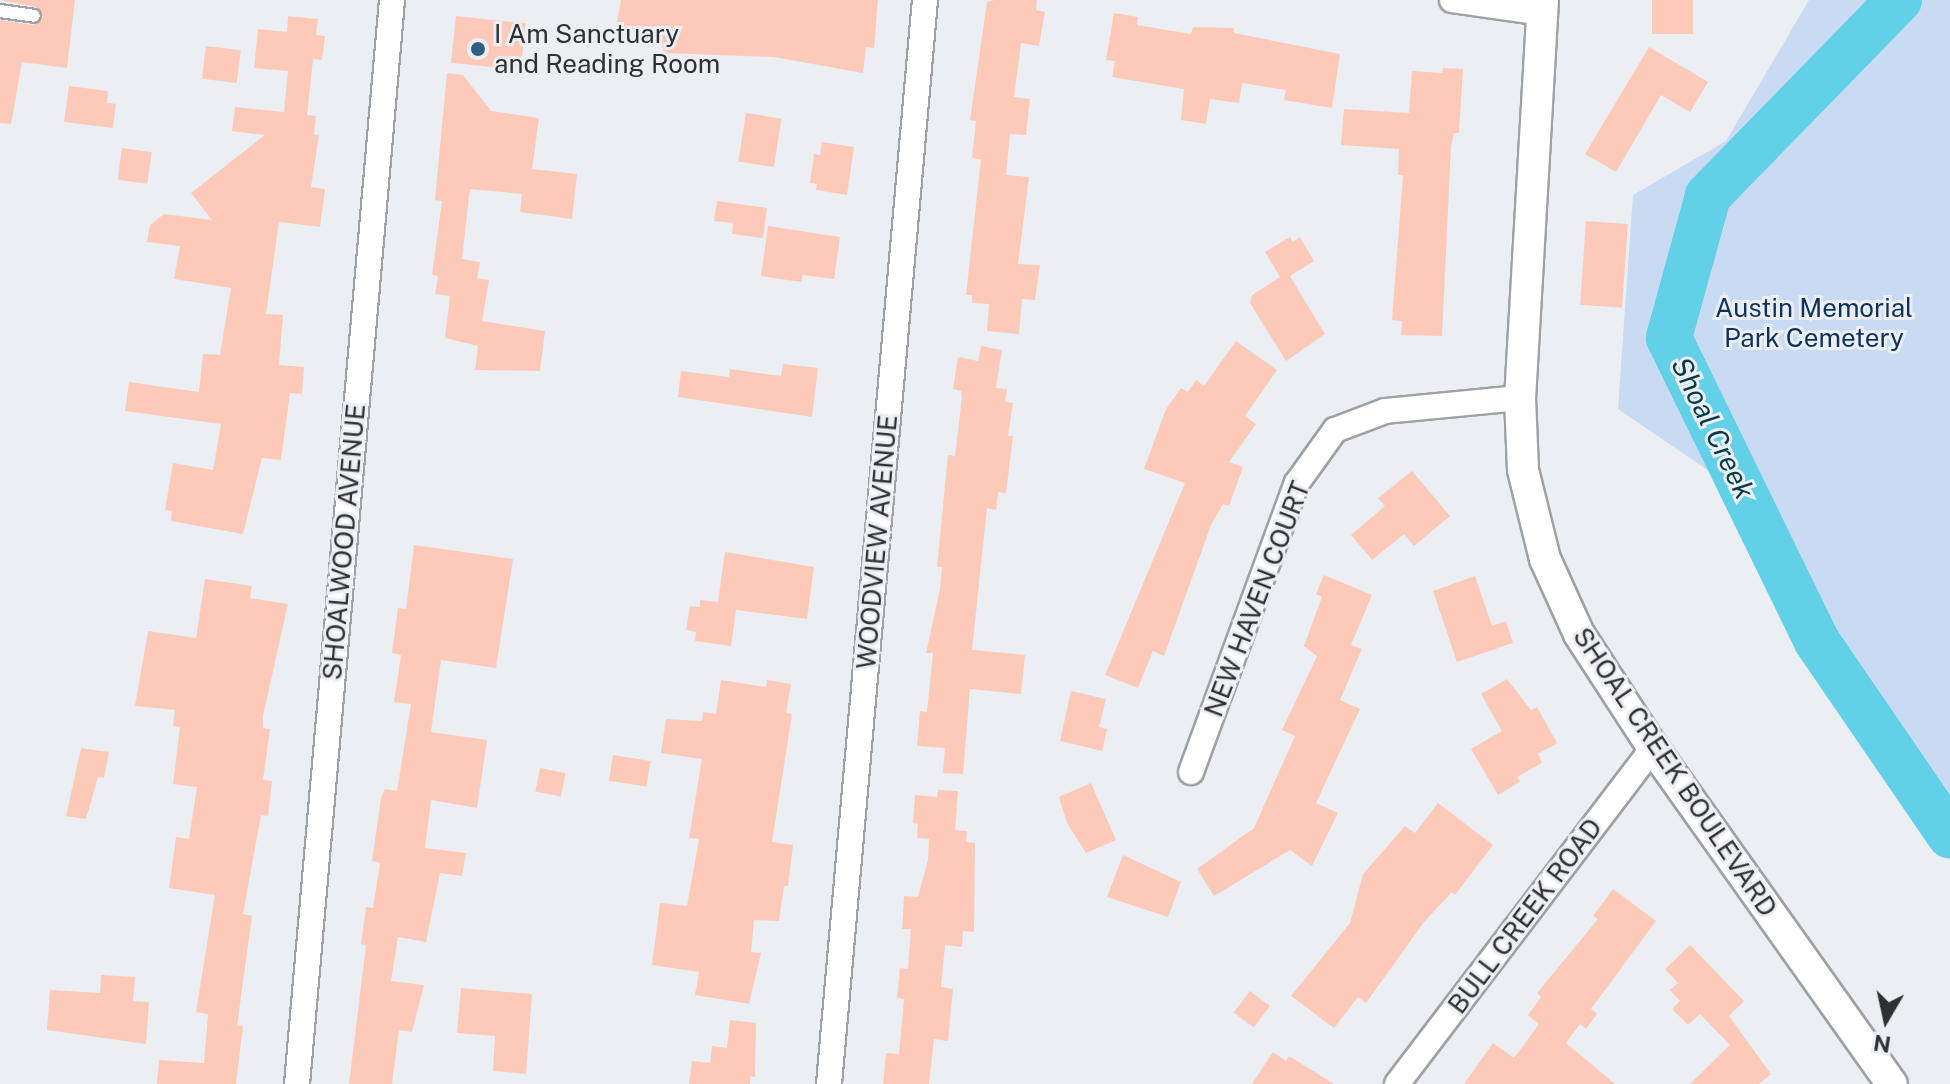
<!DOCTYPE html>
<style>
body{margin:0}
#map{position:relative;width:1950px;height:1084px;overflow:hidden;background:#ebeef3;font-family:"Public Sans",sans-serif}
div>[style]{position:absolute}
.green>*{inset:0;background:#c8dbf2}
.river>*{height:46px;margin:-23px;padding:0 23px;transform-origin:23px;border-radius:23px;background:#62d1e7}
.building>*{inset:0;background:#fdcab9;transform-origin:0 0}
.roads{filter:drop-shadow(2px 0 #9ea1a5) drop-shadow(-2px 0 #9ea1a5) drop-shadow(0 2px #9ea1a5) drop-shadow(0 -2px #9ea1a5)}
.service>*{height:12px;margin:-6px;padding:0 6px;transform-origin:6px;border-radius:6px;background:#fff}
.minor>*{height:24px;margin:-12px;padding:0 12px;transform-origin:12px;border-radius:12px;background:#fff}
.tertiary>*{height:30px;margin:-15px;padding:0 15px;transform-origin:15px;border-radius:15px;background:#fff}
.dots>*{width:22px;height:22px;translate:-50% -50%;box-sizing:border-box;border:4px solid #ebeef3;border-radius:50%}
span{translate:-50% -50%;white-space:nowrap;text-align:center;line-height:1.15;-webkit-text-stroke:6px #ebeef3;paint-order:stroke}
.poi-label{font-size:26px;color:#2f3032}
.left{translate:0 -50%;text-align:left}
.park-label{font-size:26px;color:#103159}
.street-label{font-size:26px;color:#2f3032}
.water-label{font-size:28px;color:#073c46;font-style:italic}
.north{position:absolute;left:1846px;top:980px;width:80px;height:80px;-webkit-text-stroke:6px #ebeef3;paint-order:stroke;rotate:189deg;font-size:22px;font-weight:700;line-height:32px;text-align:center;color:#2f3032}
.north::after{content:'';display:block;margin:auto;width:28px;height:36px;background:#2f3032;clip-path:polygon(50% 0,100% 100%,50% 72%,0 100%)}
</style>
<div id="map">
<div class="green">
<i style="clip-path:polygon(1809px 0,1950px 0,1950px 858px,1816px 640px,1747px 497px,1618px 409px,1633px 195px,1726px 141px)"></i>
</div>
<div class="river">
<i style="left:1899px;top:0;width:274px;rotate:134.3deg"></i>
<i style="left:1708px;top:196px;width:147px;rotate:105.4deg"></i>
<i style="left:1669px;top:338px;width:336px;rotate:64deg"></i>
<i style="left:1816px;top:640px;width:237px;rotate:55.6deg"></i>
</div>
<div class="building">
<i style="clip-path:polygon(0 0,75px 0,67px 68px,22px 62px,11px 124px,0 123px,0 20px,33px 25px,43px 17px,36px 7px)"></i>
<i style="clip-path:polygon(621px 0,878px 0,874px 48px,866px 47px,863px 73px,774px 57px,664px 53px,659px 35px,616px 27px)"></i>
<i style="clip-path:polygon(994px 0,1037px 0,1036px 10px,1045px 12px,1039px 46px,1021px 43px,1014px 97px,1030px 99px,1026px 135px,1010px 134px,1006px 175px,1029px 177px,1018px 264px,1040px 265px,1035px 300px,1022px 299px,1019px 334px,987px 331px,989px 304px,972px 303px,972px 295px,966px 295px,981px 159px,972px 158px,976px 121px,970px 120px,987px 2px)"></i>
<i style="left:1652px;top:0;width:41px;height:34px"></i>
<i style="clip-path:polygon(1114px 13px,1138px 17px,1137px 25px,1191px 34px,1193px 27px,1234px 28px,1234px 33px,1340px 54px,1332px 108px,1284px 100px,1286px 90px,1242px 83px,1239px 103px,1210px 99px,1206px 124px,1181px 120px,1184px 89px,1112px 77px,1115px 61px,1106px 60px)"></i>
<i style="clip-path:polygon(288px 16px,318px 19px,316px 35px,325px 36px,322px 60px,313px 59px,307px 115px,316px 116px,314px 134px,319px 135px,311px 187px,325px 189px,320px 227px,279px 222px,266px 314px,283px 315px,279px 365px,304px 367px,302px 394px,290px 393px,281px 460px,262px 458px,243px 534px,171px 521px,172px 511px,165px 510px,173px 463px,213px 470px,221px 424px,125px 411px,129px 382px,199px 392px,203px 354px,220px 355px,231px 288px,174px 279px,180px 246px,147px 242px,150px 225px,164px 214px,212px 220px,191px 193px,265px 135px,232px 131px,235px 107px,284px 112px,288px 71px,254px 68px,258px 29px,287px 32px)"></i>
<i style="left:456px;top:16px;width:70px;height:47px;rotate:6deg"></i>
<i style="left:206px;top:46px;width:35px;height:33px;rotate:7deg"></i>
<i style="clip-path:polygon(1649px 47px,1708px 82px,1690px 112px,1661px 95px,1616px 172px,1585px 154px)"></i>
<i style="clip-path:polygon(1443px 68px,1463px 69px,1459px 133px,1454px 133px,1451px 146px,1442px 336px,1401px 335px,1402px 321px,1392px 320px,1403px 175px,1398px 175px,1399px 149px,1341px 145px,1344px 109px,1409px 113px,1412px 71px,1442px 73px)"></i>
<i style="clip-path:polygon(447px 73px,463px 75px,491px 111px,539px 118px,532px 169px,577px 174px,572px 219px,520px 212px,522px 194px,470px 189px,462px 259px,480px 262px,477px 278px,489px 280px,482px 321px,545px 331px,540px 371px,475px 370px,478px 346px,445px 338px,450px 296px,435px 294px,438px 276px,432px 275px,442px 201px,435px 200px)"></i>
<i style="clip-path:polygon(69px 86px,108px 91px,107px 103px,116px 104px,113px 128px,64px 122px)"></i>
<i style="left:746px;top:113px;width:36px;height:49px;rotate:9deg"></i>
<i style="clip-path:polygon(822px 142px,854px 147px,847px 195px,816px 190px,817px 184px,810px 183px,814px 154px,820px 155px)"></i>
<i style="left:122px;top:148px;width:30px;height:32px;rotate:8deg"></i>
<i style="clip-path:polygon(717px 201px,767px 208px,763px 238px,732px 234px,733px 223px,714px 221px)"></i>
<i style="left:1586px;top:221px;width:42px;height:84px;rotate:4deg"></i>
<i style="clip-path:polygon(768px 226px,840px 237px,834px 279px,803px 275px,801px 282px,761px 276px)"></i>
<i style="clip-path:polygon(1290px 237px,1293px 242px,1300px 237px,1314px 261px,1290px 276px,1325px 334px,1286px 361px,1250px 303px,1252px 295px,1280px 277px,1265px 252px)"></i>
<i style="clip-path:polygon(1236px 341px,1277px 370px,1245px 416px,1256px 424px,1229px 462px,1243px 467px,1229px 506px,1223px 504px,1211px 525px,1164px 656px,1153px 651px,1138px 688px,1105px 675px,1185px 483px,1144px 469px,1166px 409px,1181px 388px,1188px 392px,1196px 380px,1204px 386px)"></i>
<i style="clip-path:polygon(981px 346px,1002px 350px,996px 388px,1007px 389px,1005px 402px,1013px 403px,1008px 436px,1013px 436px,1006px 493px,998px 492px,996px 510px,987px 508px,972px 650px,1025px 655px,1021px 694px,970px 689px,963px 774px,943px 773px,945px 748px,917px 746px,920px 711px,927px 712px,933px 653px,926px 653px,940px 589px,942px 567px,937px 567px,948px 455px,955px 456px,962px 397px,961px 391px,953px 389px,958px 357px,978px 361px)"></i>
<i style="clip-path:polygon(783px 364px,818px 368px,812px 417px,678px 397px,681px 371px,729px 377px,730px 369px,781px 376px)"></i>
<i style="clip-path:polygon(1412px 471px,1450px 516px,1414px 546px,1404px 534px,1372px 560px,1351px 535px,1385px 506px,1378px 498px)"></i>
<i style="clip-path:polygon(414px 545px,513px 559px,496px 668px,441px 660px,431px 732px,487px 740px,477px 808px,431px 800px,425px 848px,466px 853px,462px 876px,440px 873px,426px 942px,398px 937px,391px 981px,424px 985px,412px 1032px,399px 1030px,392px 1084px,349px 1084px,366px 945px,361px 944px,366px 907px,373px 908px,380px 863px,372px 861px,381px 798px,385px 789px,397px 791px,411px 704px,394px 702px,401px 655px,392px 653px,398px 608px,406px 609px)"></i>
<i style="clip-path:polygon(725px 552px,814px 567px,807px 619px,736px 610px,731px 646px,695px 641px,696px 632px,686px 630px,690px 606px,700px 607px,700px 600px,718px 602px)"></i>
<i style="clip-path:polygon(1324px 575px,1372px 595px,1351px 645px,1362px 649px,1340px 700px,1360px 709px,1316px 803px,1338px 813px,1312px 866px,1290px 850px,1214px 896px,1197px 869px,1254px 828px,1295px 736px,1282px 730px,1317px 656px,1304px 646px,1322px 597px,1316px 594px)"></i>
<i style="clip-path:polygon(1475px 576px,1492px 626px,1506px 621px,1513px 643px,1457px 662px,1433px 591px)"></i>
<i style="clip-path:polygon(205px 579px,252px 586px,250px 598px,288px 604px,263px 716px,263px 728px,270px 729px,263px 780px,272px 781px,268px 816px,261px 815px,243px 914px,252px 916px,237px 1026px,243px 1026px,236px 1084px,157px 1084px,159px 1060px,204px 1063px,208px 1014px,196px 1012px,215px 895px,169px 888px,176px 837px,189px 839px,197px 787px,173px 784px,180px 727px,173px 726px,175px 710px,135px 706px,148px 631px,196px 638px)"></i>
<i style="clip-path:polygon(1507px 679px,1531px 710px,1537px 707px,1557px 743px,1538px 754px,1542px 763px,1517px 777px,1520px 782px,1498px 795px,1471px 749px,1502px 731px,1481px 694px)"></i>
<i style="clip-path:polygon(721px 680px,766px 687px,767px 680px,791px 684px,786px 713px,792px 714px,772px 842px,793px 845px,788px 886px,784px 886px,779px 921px,754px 920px,751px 952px,761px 953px,749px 1004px,695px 995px,699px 972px,652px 965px,660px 903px,687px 906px,699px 839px,689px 838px,702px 759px,661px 753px,666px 719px,702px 721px,703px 712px,716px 714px)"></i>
<i style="clip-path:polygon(1071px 691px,1106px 699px,1099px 727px,1107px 729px,1102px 751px,1060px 741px)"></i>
<i style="clip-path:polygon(81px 748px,109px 752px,104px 778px,98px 777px,86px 819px,66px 816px)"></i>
<i style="left:613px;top:755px;width:38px;height:26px;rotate:9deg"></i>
<i style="left:540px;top:768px;width:26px;height:24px;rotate:11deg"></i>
<i style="clip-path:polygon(1091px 783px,1116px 840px,1086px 853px,1067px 823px,1059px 797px)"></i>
<i style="clip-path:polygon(938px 790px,958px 791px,955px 830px,967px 831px,966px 842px,975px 843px,974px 932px,963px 931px,962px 947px,945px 945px,941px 987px,953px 989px,948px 1041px,934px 1039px,929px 1084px,883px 1084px,886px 1053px,899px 1054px,904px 999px,897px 998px,900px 968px,908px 969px,911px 929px,902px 929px,904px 896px,918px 897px,928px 860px,929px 839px,917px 838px,918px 824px,913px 823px,915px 795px,937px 797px)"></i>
<i style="clip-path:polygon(1438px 803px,1493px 845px,1455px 895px,1452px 892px,1424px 922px,1366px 1003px,1358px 997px,1334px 1028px,1291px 996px,1350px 923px,1363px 874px,1405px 826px,1415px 833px)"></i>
<i style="clip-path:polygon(1123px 855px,1181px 882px,1168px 917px,1107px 897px)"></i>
<i style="clip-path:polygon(1613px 889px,1656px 921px,1591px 1009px,1597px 1014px,1586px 1029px,1580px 1024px,1566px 1043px,1615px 1084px,1464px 1084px,1493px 1043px,1514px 1058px,1539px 1024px,1528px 1015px,1541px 997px,1537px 993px,1598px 919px,1593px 916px)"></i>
<i style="clip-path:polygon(1690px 945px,1744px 1001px,1729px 1016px,1771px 1074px,1759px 1084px,1690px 1084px,1730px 1045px,1700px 1014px,1688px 1025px,1672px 1009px,1680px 1001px,1670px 990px,1678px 983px,1665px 969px)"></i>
<i style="clip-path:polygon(101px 975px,135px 977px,133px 1001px,149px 1002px,146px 1044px,47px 1030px,50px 990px,100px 993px)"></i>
<i style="clip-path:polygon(461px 988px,532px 994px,526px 1074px,493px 1071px,495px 1036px,457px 1033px)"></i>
<i style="left:1250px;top:991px;width:25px;height:27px;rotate:37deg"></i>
<i style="clip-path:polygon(730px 1020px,756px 1023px,755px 1077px,750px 1076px,750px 1084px,689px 1084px,692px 1061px,710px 1063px,712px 1046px,727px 1048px)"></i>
<i style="clip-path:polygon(1273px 1052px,1286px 1061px,1289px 1056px,1334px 1084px,1252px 1084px)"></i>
</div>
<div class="roads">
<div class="service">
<i style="left:0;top:11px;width:34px;rotate:8deg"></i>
</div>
<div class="minor">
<i style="left:1452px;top:0;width:91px;rotate:8.2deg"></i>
<i style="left:1191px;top:772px;width:308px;rotate:-69.9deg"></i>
<i style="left:1297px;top:483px;width:65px;rotate:-54.4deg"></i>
<i style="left:1335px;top:430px;width:53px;rotate:-20.8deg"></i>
<i style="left:1385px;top:411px;width:136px;rotate:-5.5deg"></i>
<i style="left:297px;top:1084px;width:1088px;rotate:-84.99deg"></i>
<i style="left:829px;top:1084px;width:1088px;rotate:-84.94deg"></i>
<i style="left:1397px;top:1084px;width:422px;rotate:-52.7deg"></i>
</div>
<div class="tertiary">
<i style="left:1543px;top:0;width:399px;rotate:93.3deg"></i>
<i style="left:1520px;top:398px;width:72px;rotate:87.6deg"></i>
<i style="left:1523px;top:470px;width:92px;rotate:76.1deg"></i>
<i style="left:1545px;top:559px;width:82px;rotate:65.6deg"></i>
<i style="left:1579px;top:634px;width:136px;rotate:57deg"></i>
<i style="left:1653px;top:748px;width:412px;rotate:54.6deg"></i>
</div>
</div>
<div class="dots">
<i style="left:478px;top:49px;background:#2f607e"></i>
</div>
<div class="poi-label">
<span class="left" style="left:494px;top:49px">I Am Sanctuary<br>and Reading Room</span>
</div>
<div class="park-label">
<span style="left:1814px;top:323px">Austin Memorial<br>Park Cemetery</span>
</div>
<div class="street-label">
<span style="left:344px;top:542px;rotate:-85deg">SHOALWOOD AVENUE</span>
<span style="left:877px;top:542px;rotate:-85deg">WOODVIEW AVENUE</span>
<span style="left:1257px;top:599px;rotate:-69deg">NEW HAVEN COURT</span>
<span style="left:1675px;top:772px;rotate:56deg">SHOAL CREEK BOULEVARD</span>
<span style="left:1525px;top:916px;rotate:-53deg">BULL CREEK ROAD</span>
</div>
<div class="water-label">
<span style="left:1713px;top:428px;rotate:64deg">Shoal Creek</span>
</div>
<div class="north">N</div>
</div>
